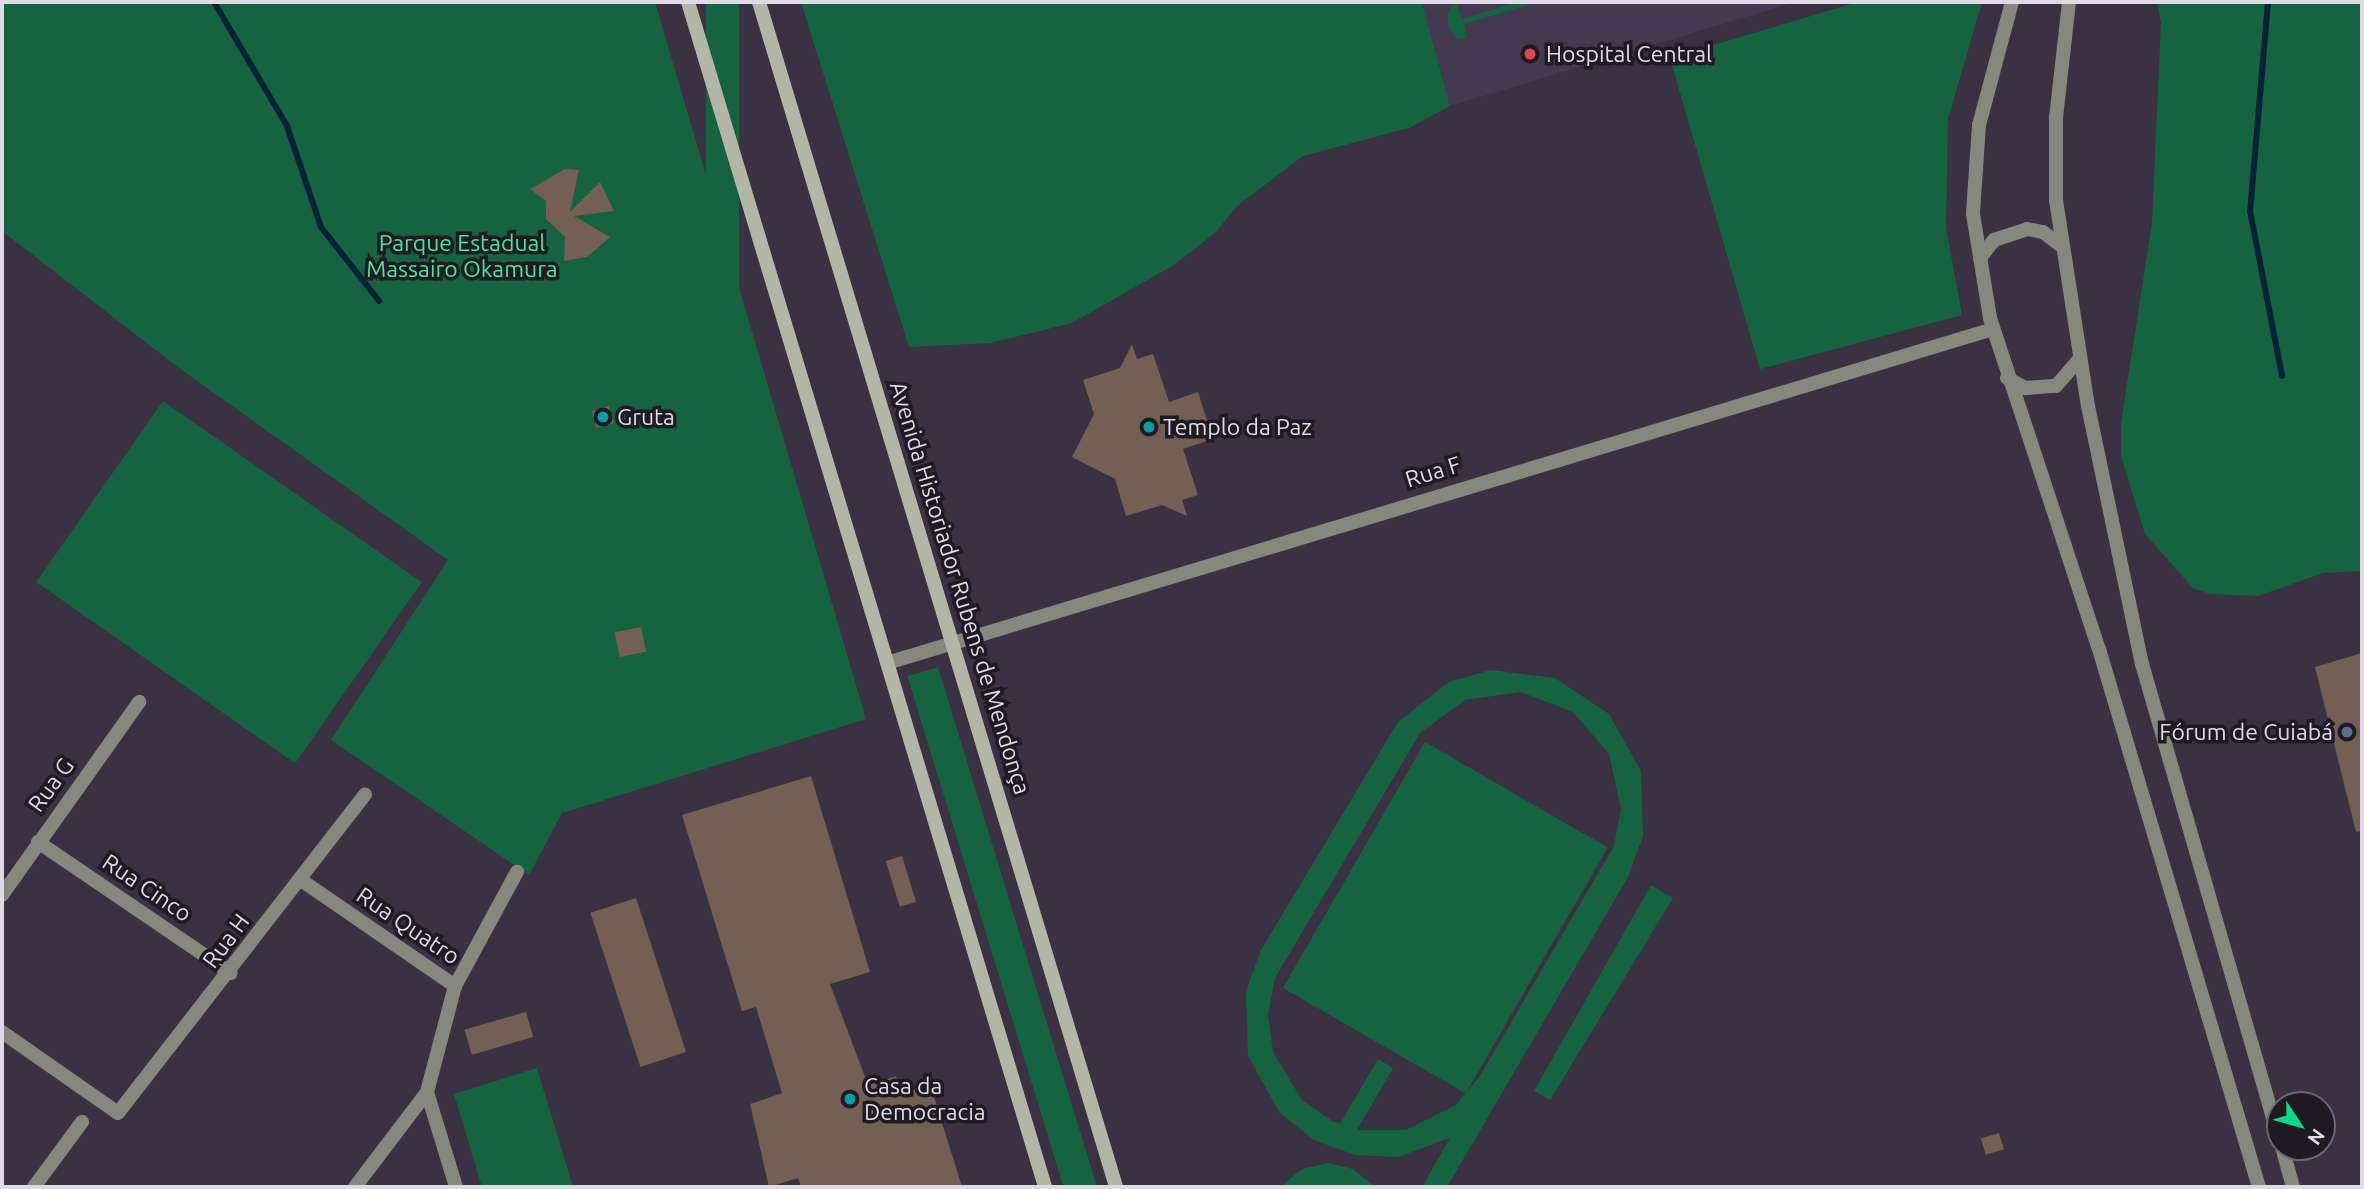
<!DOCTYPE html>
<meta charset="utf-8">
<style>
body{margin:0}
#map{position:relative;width:2364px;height:1189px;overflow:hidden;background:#3a3142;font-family:Ubuntu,sans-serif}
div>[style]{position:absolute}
.built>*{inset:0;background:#443950}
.green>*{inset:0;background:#166342;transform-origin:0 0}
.stream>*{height:6px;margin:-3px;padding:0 3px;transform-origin:3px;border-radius:3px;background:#062237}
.building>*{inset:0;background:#735f54;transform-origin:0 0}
.minor>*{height:14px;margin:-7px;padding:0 7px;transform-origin:7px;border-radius:7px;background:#86887e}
.tertiary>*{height:14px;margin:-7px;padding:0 7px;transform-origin:7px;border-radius:7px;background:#86887e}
.secondary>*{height:14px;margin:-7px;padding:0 7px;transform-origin:7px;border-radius:7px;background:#b3b6a7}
.dots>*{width:19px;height:19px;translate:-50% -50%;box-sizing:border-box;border:4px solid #1f1b23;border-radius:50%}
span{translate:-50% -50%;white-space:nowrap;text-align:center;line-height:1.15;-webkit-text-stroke:7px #1f1b23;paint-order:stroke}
.poi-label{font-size:23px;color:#dfdae5}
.left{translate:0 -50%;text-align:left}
.right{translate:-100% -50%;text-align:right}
.park-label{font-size:23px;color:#4de19d}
.street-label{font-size:23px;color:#dfdae5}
.frame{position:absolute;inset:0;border:4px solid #dfdae5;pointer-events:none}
.north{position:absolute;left:2266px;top:1091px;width:70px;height:70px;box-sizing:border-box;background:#1f1b23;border:2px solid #6c6771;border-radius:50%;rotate:126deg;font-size:19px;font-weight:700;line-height:28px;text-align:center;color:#dfdae5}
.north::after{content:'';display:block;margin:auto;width:24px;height:32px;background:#0ed98a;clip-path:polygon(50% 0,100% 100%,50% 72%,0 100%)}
</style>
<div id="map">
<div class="built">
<i style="clip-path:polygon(1422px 2px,1796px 2px,1450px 106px)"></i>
</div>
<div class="green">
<i style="clip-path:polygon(2px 2px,655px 2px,866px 719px,562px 813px,529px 875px,331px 740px,448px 560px,179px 368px,2px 231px)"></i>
<i style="left:706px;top:2px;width:33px;height:673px"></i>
<i style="clip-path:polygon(801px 2px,1422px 2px,1450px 106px,1409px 128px,1303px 156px,1237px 206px,1216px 232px,1174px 265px,1072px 323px,990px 343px,909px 347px)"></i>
<i style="clip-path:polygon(1518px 2px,1538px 2px,1464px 24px,1467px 39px,1456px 38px,1450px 29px,1447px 16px,1452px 5px,1457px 4px,1462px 19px)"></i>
<i style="clip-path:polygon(1858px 2px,1982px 2px,1948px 119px,1946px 227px,1962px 315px,1760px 369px,1670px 58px)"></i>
<i style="clip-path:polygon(2157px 2px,2362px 2px,2362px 571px,2323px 573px,2258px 596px,2210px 594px,2193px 588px,2145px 534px,2121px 456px,2121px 423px,2152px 223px,2161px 23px)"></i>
<i style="left:163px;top:401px;width:316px;height:221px;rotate:35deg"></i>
<i style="left:938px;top:667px;width:543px;height:32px;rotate:73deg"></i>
<i style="clip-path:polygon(evenodd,1491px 670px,1555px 678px,1609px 714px,1641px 771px,1643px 836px,1628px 877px,1447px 1187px,1422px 1187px,1450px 1138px,1398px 1157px,1355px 1155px,1314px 1140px,1280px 1113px,1248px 1056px,1246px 991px,1261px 950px,1398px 722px,1449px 682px,1491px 670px,1521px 692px,1573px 712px,1609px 754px,1621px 809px,1614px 846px,1480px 1076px,1456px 1105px,1406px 1130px,1357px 1130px,1393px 1068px,1378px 1059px,1340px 1124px,1332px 1121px,1302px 1100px,1273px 1052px,1268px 1015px,1275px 978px,1420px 733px,1465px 700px,1521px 692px)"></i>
<i style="left:1425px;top:742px;width:211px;height:284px;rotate:30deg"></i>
<i style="clip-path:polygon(1651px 885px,1673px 898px,1550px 1100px,1534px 1091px)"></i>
<i style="clip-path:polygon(537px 1068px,573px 1187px,482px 1187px,454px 1094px)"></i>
<i style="clip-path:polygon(1328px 1163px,1353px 1169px,1375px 1187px,1280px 1187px,1302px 1169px)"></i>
</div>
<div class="stream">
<i style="left:214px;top:2px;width:144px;rotate:59.5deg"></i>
<i style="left:287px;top:126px;width:107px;rotate:71.4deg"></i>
<i style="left:321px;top:227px;width:94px;rotate:51.9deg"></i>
<i style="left:2268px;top:2px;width:210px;rotate:94.9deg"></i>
<i style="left:2250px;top:211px;width:168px;rotate:79deg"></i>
</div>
<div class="building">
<i style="clip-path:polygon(565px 169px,579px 170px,570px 212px,600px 182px,614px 211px,574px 216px,610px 237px,587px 257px,564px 261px,565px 237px,546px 219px,546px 201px,530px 189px)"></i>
<i style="clip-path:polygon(1132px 344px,1137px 359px,1153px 354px,1169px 402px,1198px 392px,1213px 439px,1183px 449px,1198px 495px,1182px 500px,1187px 516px,1162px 505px,1126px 516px,1115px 479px,1072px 457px,1094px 414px,1083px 380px,1120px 368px)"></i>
<i style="left:609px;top:406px;width:18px;height:18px;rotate:74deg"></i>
<i style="left:641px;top:627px;width:25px;height:27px;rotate:78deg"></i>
<i style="clip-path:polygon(2362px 653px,2362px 831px,2356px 832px,2315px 667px)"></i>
<i style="clip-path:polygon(811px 776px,870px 972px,830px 984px,868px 1085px,896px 1076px,901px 1092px,931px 1087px,962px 1187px,801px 1187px,798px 1178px,769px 1187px,750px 1104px,782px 1093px,756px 1007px,742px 1011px,682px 815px)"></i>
<i style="left:902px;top:856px;width:48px;height:17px;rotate:73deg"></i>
<i style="left:636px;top:898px;width:162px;height:48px;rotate:72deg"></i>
<i style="left:526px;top:1012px;width:26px;height:64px;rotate:74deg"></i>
<i style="left:1999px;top:1133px;width:17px;height:19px;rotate:73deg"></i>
</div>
<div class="minor">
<i style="left:887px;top:663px;width:1155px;rotate:-16.8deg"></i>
<i style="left:38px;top:842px;width:233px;rotate:34.2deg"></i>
<i style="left:301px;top:880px;width:187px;rotate:34.5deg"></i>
<i style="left:455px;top:986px;width:110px;rotate:104.8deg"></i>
<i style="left:427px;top:1092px;width:99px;rotate:73deg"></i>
<i style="left:2px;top:895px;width:237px;rotate:-54.6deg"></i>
<i style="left:455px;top:986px;width:130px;rotate:-61.5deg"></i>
<i style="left:2px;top:1032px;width:141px;rotate:34.9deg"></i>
<i style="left:118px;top:1113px;width:403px;rotate:-52.2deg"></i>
<i style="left:34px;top:1187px;width:81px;rotate:-53.6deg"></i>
<i style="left:355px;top:1187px;width:119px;rotate:-52.8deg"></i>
</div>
<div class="tertiary">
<i style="left:2012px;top:2px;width:127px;rotate:105deg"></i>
<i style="left:1979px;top:125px;width:89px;rotate:93.9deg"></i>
<i style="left:1973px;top:214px;width:105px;rotate:80.7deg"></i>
<i style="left:1990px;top:318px;width:348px;rotate:71.8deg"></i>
<i style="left:2099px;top:649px;width:561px;rotate:73.44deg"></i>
<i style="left:2069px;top:2px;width:117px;rotate:96.4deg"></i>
<i style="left:2056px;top:118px;width:82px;rotate:90deg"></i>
<i style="left:2056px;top:200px;width:208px;rotate:81.2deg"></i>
<i style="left:2088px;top:406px;width:264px;rotate:78.2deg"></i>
<i style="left:2142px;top:664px;width:497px;rotate:73.9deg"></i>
<i style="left:1980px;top:258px;width:23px;rotate:-52deg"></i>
<i style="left:1994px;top:240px;width:35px;rotate:-18deg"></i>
<i style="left:2027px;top:229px;width:16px;rotate:11deg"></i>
<i style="left:2043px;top:232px;width:25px;rotate:37deg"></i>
<i style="left:2007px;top:378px;width:21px;rotate:29deg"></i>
<i style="left:2025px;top:388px;width:31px;rotate:-4deg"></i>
<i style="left:2056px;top:386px;width:37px;rotate:-49deg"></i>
<i style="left:2282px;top:1147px;width:41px;rotate:74.6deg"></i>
</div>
<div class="secondary">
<i style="left:688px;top:2px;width:1238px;rotate:73.23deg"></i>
<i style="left:759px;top:2px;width:1238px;rotate:73.23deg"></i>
</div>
<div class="dots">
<i style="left:1530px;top:54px;background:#e0444e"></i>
<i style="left:603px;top:417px;background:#0f9aa8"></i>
<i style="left:1149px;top:427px;background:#0f9aa8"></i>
<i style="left:2347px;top:732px;background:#5c6f8a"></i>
<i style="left:850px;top:1099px;background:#0f9aa8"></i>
</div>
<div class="poi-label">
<span class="left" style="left:1546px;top:54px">Hospital Central</span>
<span class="left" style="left:617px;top:417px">Gruta</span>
<span class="left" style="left:1163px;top:427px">Templo da Paz</span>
<span class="right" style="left:2333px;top:732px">Fórum de Cuiabá</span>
<span class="left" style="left:864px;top:1099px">Casa da<br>Democracia</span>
</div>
<div class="park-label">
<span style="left:462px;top:256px">Parque Estadual<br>Massairo Okamura</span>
</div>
<div class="street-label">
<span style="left:1433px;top:472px;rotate:-17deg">Rua F</span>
<span style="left:960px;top:588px;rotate:73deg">Avenida Historiador Rubens de Mendonça</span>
<span style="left:51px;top:785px;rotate:-54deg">Rua G</span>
<span style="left:147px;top:888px;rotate:34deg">Rua Cinco</span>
<span style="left:408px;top:926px;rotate:34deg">Rua Quatro</span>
<span style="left:226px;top:941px;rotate:-53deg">Rua H</span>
</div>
<div class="frame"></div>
<div class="north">N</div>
</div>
